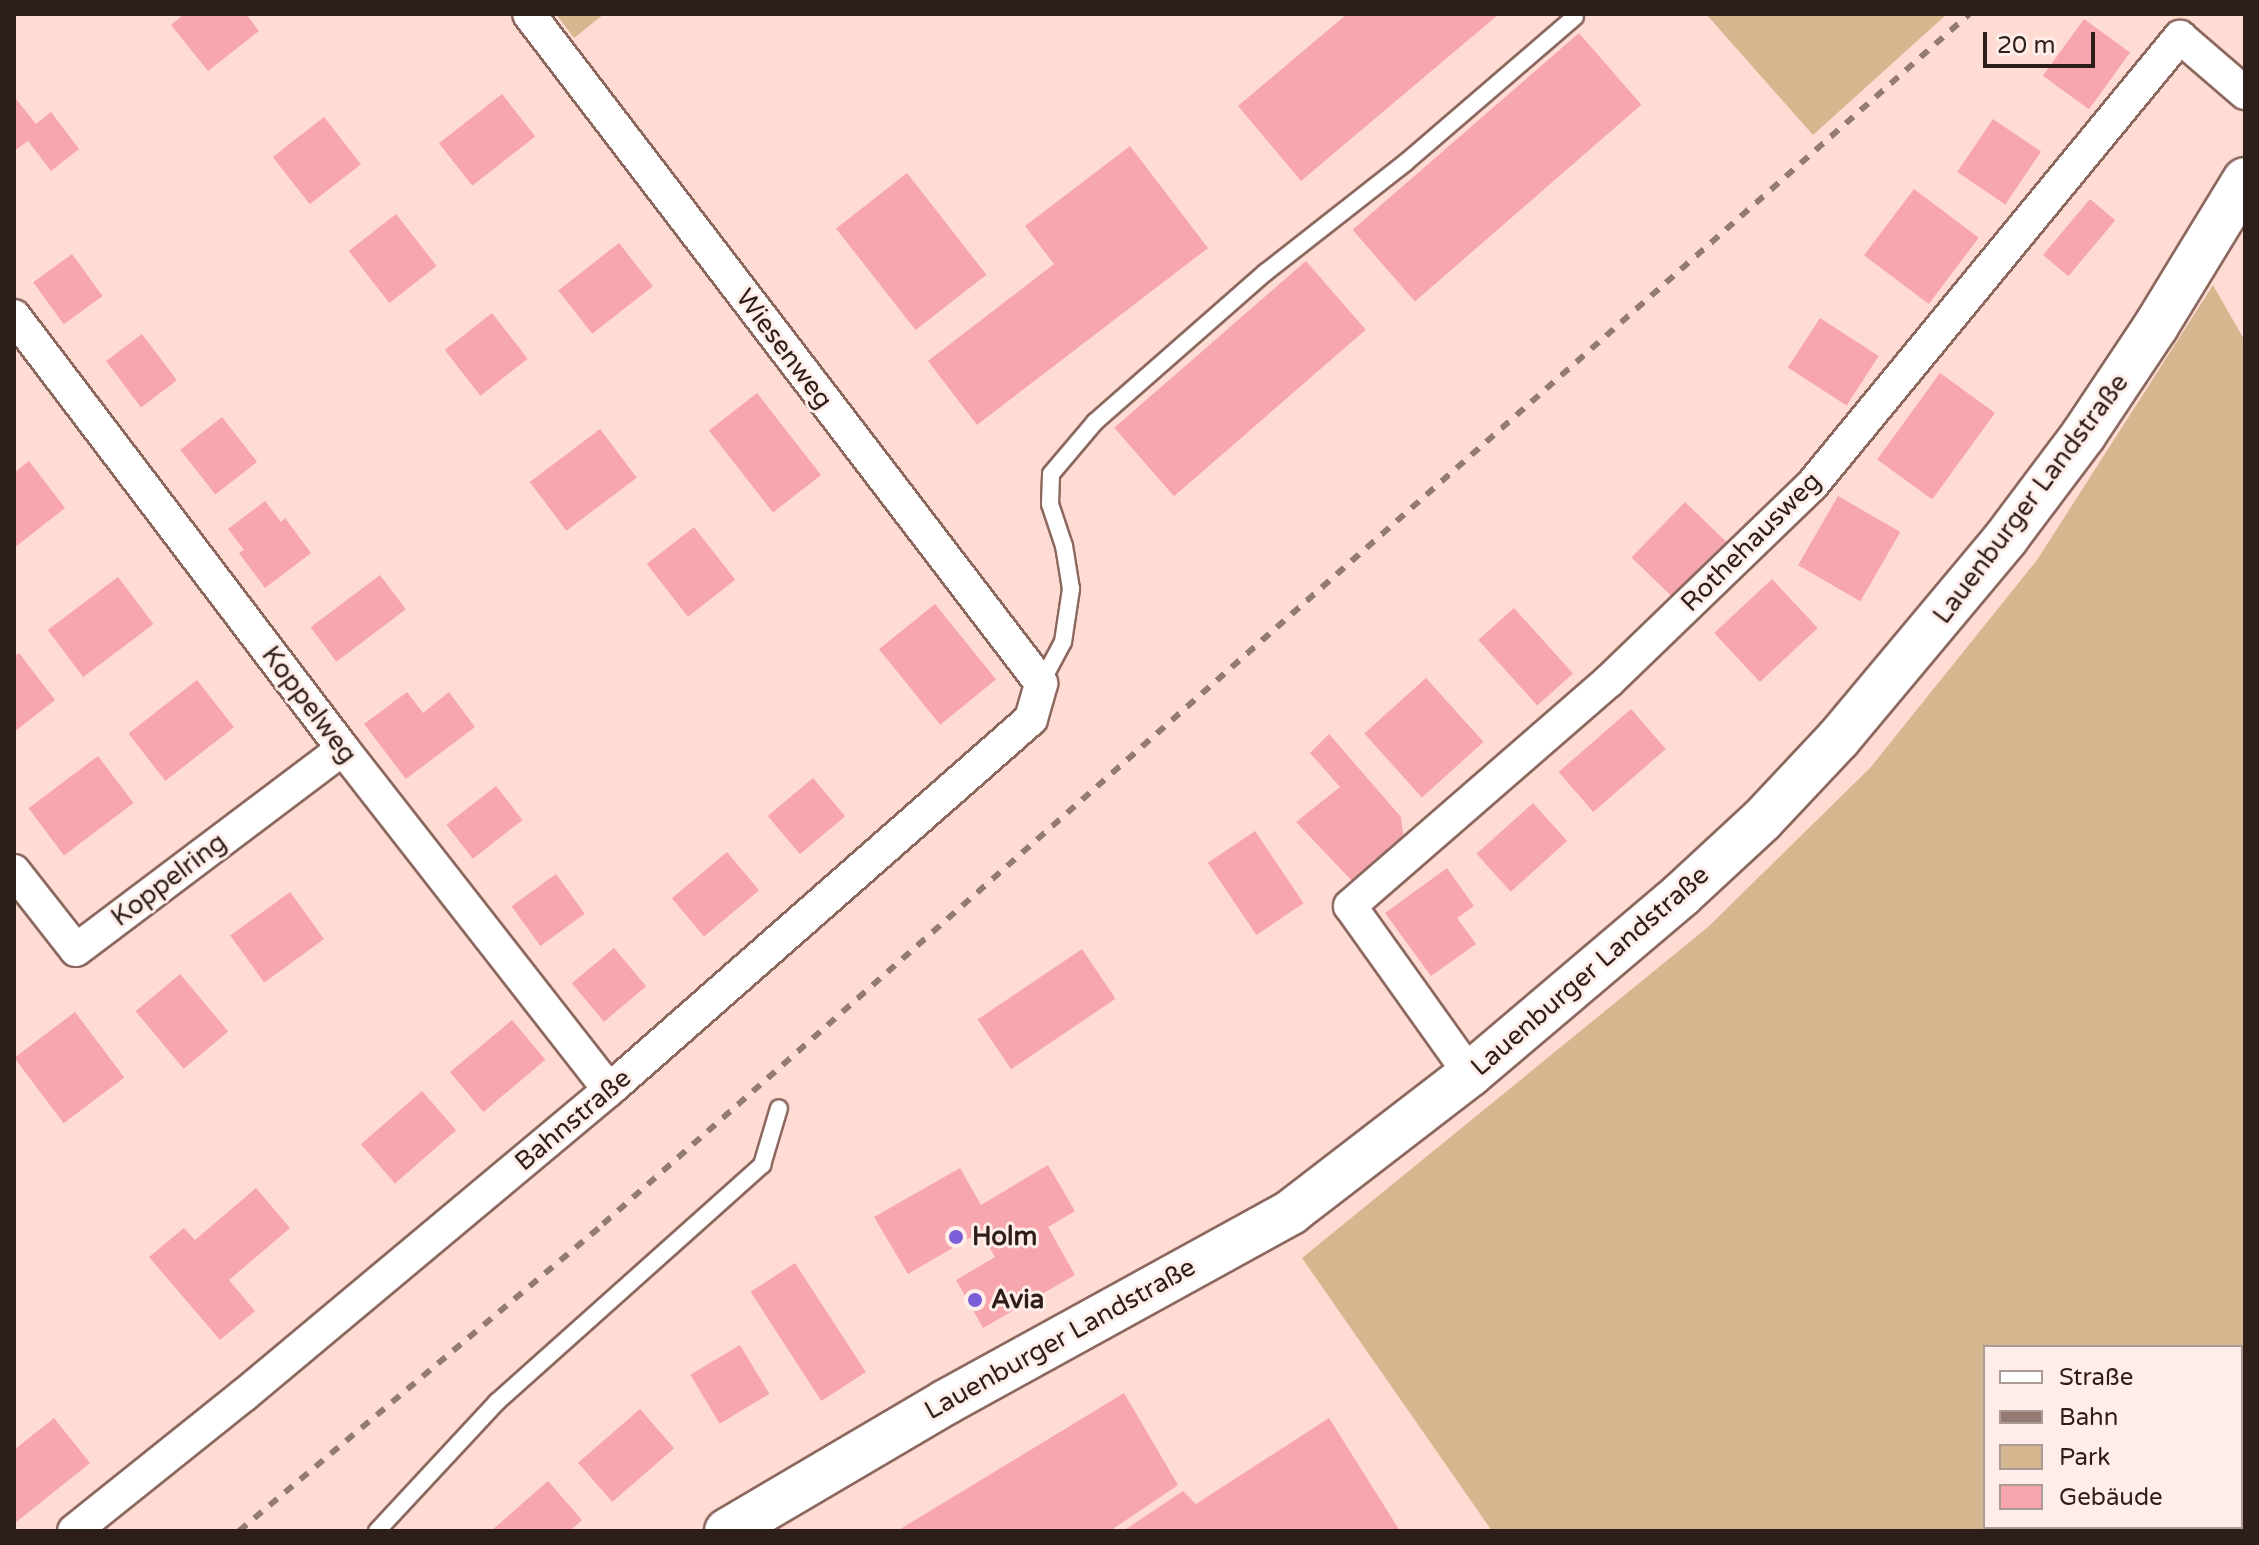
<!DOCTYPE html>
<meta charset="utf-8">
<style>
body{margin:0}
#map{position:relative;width:2259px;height:1545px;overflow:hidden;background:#fedcd3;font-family:"Varela Round",sans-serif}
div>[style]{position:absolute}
.green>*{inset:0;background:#d4b78f}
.building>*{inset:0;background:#f8a6ae;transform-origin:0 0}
.roads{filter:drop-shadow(2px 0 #8c685f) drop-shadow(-2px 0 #8c685f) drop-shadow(0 2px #8c685f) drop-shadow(0 -2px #8c685f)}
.service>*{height:16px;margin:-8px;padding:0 8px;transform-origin:8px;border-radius:8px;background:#fff}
.minor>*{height:32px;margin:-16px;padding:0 16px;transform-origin:16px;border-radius:16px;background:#fff}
.secondary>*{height:44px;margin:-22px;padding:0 22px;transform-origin:22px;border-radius:22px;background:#fff}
.rail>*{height:6px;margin-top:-3px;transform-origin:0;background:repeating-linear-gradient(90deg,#937b74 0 10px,transparent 0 20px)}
.dots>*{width:22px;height:22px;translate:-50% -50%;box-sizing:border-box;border:4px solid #ffede9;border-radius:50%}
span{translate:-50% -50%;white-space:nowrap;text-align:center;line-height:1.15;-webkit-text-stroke:6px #ffede9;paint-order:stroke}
.street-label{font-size:26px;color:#2d1e1a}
.poi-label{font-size:26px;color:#2d1e1a;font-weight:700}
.left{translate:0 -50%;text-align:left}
.frame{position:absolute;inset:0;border:16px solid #2d1e1a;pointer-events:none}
.legend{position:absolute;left:1983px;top:1345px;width:260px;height:184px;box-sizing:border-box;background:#ffede9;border:2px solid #ab9a96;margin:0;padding:10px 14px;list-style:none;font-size:24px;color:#2d1e1a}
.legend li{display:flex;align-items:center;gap:16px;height:40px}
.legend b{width:40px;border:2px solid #ab9a96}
.scale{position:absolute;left:1983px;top:32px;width:112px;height:36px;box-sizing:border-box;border:4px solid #2d1e1a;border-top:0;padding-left:10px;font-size:24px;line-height:28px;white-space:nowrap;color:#2d1e1a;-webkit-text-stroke:6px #ffede9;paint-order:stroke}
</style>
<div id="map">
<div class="green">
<i style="clip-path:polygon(556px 14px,604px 14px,574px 38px)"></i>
<i style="clip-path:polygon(1706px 14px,1947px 14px,1813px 135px)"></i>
<i style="clip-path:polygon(evenodd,2213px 285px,2245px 341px,2245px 1531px,1492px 1531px,1302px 1258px,1708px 927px,1870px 768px,2037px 560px,2213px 285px,1985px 1347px,2241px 1347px,2241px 1527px,1985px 1527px,1985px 1347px)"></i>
</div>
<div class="building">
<i style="clip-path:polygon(184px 14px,246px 14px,259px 31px,208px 71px,171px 25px)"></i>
<i style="clip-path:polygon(1347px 14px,1499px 14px,1301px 181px,1238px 106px)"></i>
<i style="left:2084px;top:19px;width:57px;height:70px;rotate:36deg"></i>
<i style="left:1579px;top:33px;width:95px;height:300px;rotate:49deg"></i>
<i style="left:502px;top:94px;width:54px;height:80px;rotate:52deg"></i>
<i style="clip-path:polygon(16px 99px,36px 124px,51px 112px,79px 149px,51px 171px,28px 141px,14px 151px)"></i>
<i style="left:324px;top:117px;width:60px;height:65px;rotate:52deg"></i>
<i style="left:1993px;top:119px;width:58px;height:64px;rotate:34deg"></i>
<i style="clip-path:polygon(1130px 146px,1208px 248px,977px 425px,928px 361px,1054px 264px,1025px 226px)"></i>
<i style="left:907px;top:173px;width:129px;height:90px;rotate:52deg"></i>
<i style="left:1914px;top:189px;width:81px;height:83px;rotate:37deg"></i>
<i style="left:2090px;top:199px;width:33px;height:73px;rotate:40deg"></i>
<i style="left:396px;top:214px;width:66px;height:60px;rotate:52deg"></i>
<i style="left:619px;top:243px;width:55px;height:77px;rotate:52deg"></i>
<i style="left:72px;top:254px;width:52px;height:48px;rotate:54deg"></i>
<i style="left:1306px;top:261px;width:91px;height:254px;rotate:49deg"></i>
<i style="left:492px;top:313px;width:58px;height:60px;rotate:52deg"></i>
<i style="left:1820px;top:318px;width:70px;height:59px;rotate:33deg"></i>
<i style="left:142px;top:334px;width:58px;height:45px;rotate:53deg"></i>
<i style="left:1940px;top:373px;width:68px;height:107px;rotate:36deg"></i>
<i style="left:757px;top:393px;width:104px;height:61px;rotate:52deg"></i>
<i style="left:222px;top:417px;width:57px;height:53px;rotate:52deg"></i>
<i style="left:600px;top:429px;width:61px;height:88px;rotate:53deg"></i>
<i style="clip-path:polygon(29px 461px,65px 508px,14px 548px,14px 473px)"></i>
<i style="left:1838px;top:496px;width:72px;height:80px;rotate:30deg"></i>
<i style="clip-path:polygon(265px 501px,281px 522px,285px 518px,311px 553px,265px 588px,239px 553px,244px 550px,228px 529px)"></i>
<i style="left:1685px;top:502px;width:63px;height:77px;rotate:44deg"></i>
<i style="left:694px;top:527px;width:67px;height:60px;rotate:52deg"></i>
<i style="left:380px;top:575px;width:43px;height:87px;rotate:53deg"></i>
<i style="left:118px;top:577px;width:59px;height:88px;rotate:53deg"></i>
<i style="left:1772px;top:579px;width:67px;height:79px;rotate:47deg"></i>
<i style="left:935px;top:604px;width:97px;height:72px;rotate:51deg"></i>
<i style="left:1514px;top:608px;width:88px;height:48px;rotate:48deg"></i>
<i style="clip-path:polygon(19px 653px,55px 700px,14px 732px,14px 657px)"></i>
<i style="left:1426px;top:678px;width:86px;height:83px;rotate:48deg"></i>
<i style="left:197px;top:680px;width:60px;height:87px;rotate:52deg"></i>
<i style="clip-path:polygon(407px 692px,423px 713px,449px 692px,475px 727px,406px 779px,364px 724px)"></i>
<i style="left:1631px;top:709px;width:53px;height:96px;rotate:49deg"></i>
<i style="clip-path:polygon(1329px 734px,1401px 817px,1404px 843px,1354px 883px,1296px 822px,1340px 787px,1310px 753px)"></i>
<i style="left:98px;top:756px;width:59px;height:87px;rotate:53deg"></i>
<i style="left:813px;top:778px;width:50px;height:59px;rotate:50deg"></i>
<i style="left:496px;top:786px;width:43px;height:63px;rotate:52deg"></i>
<i style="left:1533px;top:803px;width:51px;height:76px;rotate:48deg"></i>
<i style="left:1255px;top:831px;width:87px;height:57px;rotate:56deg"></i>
<i style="left:727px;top:852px;width:50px;height:72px;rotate:50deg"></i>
<i style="clip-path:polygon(1447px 868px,1474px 906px,1457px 918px,1476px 944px,1431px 976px,1385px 913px)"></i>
<i style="left:556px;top:874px;width:49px;height:55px;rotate:54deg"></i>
<i style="left:290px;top:892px;width:58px;height:74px;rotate:54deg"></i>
<i style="left:614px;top:948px;width:50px;height:55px;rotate:50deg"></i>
<i style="left:1082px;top:949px;width:60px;height:126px;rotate:56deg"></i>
<i style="left:180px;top:974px;width:75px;height:58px;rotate:50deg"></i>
<i style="left:75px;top:1012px;width:82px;height:76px;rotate:53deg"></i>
<i style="left:512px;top:1020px;width:52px;height:81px;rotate:50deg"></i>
<i style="left:422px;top:1091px;width:52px;height:81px;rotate:49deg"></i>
<i style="clip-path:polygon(1048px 1165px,1075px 1211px,1048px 1227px,1075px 1275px,983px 1328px,956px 1280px,995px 1257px,980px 1232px,908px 1274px,874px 1217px,960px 1168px,981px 1205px)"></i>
<i style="clip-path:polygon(256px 1188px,290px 1228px,229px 1280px,255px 1311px,220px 1340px,149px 1257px,184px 1228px,195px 1240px)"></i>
<i style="left:795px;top:1263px;width:130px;height:53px;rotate:57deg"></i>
<i style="left:740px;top:1345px;width:57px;height:58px;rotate:59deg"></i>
<i style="clip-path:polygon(1124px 1393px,1178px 1485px,1110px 1531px,897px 1531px)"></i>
<i style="left:640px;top:1409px;width:52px;height:82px;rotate:49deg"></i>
<i style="clip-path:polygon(54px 1418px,90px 1463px,15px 1523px,14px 1450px)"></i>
<i style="clip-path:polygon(1329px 1418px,1400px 1531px,1123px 1531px,1183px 1491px,1196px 1504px)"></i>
<i style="clip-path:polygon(548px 1481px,582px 1520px,570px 1531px,491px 1531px)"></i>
</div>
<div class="roads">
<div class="service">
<i style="left:1041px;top:683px;width:47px;rotate:-61.8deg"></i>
<i style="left:1063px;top:642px;width:54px;rotate:-81.4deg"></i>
<i style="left:1071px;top:589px;width:44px;rotate:-99.2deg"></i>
<i style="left:1064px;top:546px;width:44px;rotate:-108.4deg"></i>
<i style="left:1050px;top:504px;width:30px;rotate:-88deg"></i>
<i style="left:1051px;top:474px;width:68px;rotate:-49.8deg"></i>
<i style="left:1095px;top:422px;width:227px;rotate:-41.3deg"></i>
<i style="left:1266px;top:272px;width:177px;rotate:-38.1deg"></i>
<i style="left:1405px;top:163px;width:224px;rotate:-40.7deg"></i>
<i style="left:377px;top:1531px;width:176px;rotate:-47.1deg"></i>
<i style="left:497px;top:1402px;width:356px;rotate:-41.8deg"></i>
<i style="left:762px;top:1165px;width:59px;rotate:-73.4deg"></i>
</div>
<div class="minor">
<i style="left:14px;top:316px;width:544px;rotate:52.77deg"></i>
<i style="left:343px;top:749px;width:432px;rotate:52deg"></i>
<i style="left:14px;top:871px;width:100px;rotate:51.9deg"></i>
<i style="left:76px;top:950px;width:334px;rotate:-37deg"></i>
<i style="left:1470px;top:1074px;width:206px;rotate:-125.5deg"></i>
<i style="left:1350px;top:906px;width:343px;rotate:-41deg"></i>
<i style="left:1609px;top:681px;width:282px;rotate:-44deg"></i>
<i style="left:1812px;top:485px;width:580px;rotate:-50.6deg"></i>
<i style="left:2180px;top:37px;width:86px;rotate:40.7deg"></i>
<i style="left:74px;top:1531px;width:218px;rotate:-38.7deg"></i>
<i style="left:244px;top:1395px;width:476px;rotate:-39.9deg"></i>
<i style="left:609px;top:1090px;width:562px;rotate:-41.32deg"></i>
<i style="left:1031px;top:719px;width:37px;rotate:-74deg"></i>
<i style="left:1041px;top:683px;width:842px;rotate:-127.43deg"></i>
</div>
<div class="secondary">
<i style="left:727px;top:1531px;width:254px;rotate:-30.5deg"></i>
<i style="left:946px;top:1402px;width:394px;rotate:-28.8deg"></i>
<i style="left:1291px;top:1212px;width:226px;rotate:-37.6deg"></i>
<i style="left:1470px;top:1074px;width:277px;rotate:-40.3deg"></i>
<i style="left:1681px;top:895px;width:110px;rotate:-42.8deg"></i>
<i style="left:1762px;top:820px;width:112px;rotate:-46.8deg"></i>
<i style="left:1839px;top:738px;width:261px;rotate:-50.1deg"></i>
<i style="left:2006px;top:538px;width:130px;rotate:-53.1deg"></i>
<i style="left:2084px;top:434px;width:130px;rotate:-56.3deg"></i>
<i style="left:2156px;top:326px;width:171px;rotate:-58.6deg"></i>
</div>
</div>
<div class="rail">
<i style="left:239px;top:1531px;width:476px;rotate:-40.1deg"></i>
<i style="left:603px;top:1224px;width:1825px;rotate:-41.53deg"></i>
</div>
<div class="dots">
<i style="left:956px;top:1237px;background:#7b5fda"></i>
<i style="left:975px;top:1300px;background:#7b5fda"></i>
</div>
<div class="street-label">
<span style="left:784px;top:349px;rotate:53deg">Wiesenweg</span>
<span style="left:2031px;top:499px;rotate:-53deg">Lauenburger Landstraße</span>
<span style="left:1751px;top:542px;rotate:-45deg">Rothehausweg</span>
<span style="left:309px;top:705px;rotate:53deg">Koppelweg</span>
<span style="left:169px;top:880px;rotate:-37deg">Koppelring</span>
<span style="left:1590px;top:971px;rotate:-41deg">Lauenburger Landstraße</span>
<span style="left:573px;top:1120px;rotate:-40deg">Bahnstraße</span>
<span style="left:1060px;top:1339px;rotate:-29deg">Lauenburger Landstraße</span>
</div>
<div class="poi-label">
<span class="left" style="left:972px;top:1237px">Holm</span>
<span class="left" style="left:991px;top:1300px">Avia</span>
</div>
<div class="frame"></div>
<ul class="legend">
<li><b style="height:10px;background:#fff"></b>Straße</li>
<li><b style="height:10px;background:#937b74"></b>Bahn</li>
<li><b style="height:22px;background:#d4b78f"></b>Park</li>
<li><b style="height:22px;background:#f8a6ae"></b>Gebäude</li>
</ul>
<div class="scale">20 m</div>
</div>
